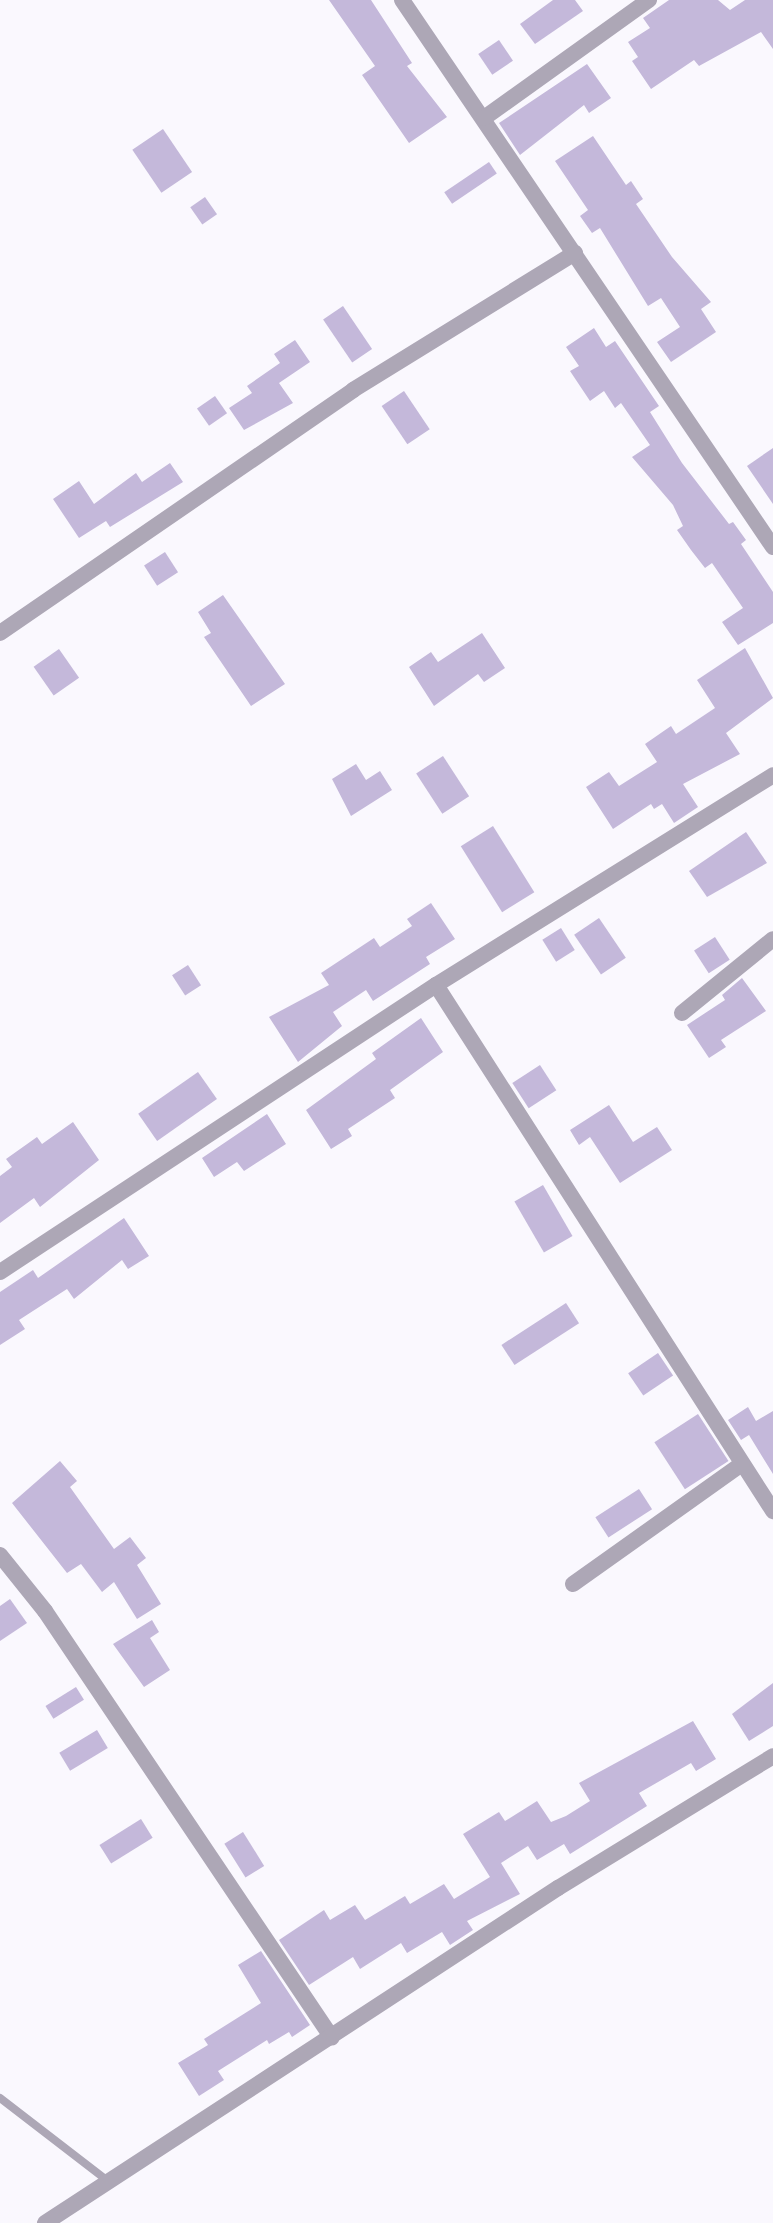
<!DOCTYPE html>
<style>
body{margin:0}
#map{position:relative;width:773px;height:2223px;overflow:hidden;background:#faf8fe;font-family:Manrope,sans-serif}
div>[style]{position:absolute}
.building>*{inset:0;background:#c4b8da;transform-origin:0 0}
.service>*{height:8px;margin:-4px;padding:0 4px;transform-origin:4px;border-radius:4px;background:#ada7b6}
.minor>*{height:16px;margin:-8px;padding:0 8px;transform-origin:8px;border-radius:8px;background:#ada7b6}
span{translate:-50% -50%;white-space:nowrap;text-align:center;line-height:1.15;-webkit-text-stroke:7px #fff;paint-order:stroke}
</style>
<div id="map">
<div class="building">
<i style="clip-path:polygon(329px 0,371px 0,412px 63px,407px 66px,447px 117px,409px 143px,362px 75px,375px 66px)"></i>
<i style="clip-path:polygon(553px 0,575px 0,583px 11px,535px 44px,520px 24px)"></i>
<i style="clip-path:polygon(669px 0,718px 0,730px 10px,745px 0,773px 0,773px 49px,761px 32px,699px 66px,694px 60px,651px 89px,632px 61px,638px 57px,628px 42px,650px 28px,643px 18px)"></i>
<i style="left:499px;top:40px;width:25px;height:25px;rotate:56deg"></i>
<i style="clip-path:polygon(587px 64px,611px 98px,589px 113px,584px 105px,520px 155px,499px 123px)"></i>
<i style="left:163px;top:129px;width:52px;height:37px;rotate:56deg"></i>
<i style="clip-path:polygon(593px 136px,626px 185px,631px 181px,643px 199px,636px 204px,672px 257px,711px 302px,701px 309px,716px 332px,671px 362px,657px 342px,680px 327px,661px 298px,648px 306px,600px 228px,592px 233px,580px 216px,588px 210px,555px 161px)"></i>
<i style="left:489px;top:162px;width:14px;height:54px;rotate:56deg"></i>
<i style="left:205px;top:197px;width:21px;height:18px;rotate:55deg"></i>
<i style="left:343px;top:306px;width:52px;height:24px;rotate:56deg"></i>
<i style="clip-path:polygon(594px 328px,606px 347px,615px 341px,659px 406px,650px 412px,682px 463px,729px 524px,733px 522px,746px 540px,741px 544px,773px 592px,773px 623px,738px 645px,722px 622px,743px 608px,712px 563px,705px 568px,691px 550px,677px 530px,683px 526px,673px 505px,632px 457px,650px 445px,621px 403px,615px 408px,604px 391px,590px 401px,570px 371px,579px 366px,566px 347px)"></i>
<i style="clip-path:polygon(295px 340px,310px 362px,279px 383px,293px 403px,244px 430px,229px 408px,252px 393px,247px 386px,280px 363px,274px 354px)"></i>
<i style="left:404px;top:391px;width:46px;height:27px;rotate:56deg"></i>
<i style="left:215px;top:396px;width:21px;height:22px;rotate:55deg"></i>
<i style="clip-path:polygon(773px 448px,773px 504px,747px 466px)"></i>
<i style="clip-path:polygon(170px 463px,183px 482px,110px 527px,106px 521px,79px 538px,53px 499px,79px 481px,94px 504px,136px 473px,142px 482px)"></i>
<i style="left:165px;top:552px;width:24px;height:25px;rotate:57deg"></i>
<i style="clip-path:polygon(223px 595px,285px 684px,251px 706px,204px 637px,211px 633px,198px 612px)"></i>
<i style="clip-path:polygon(482px 633px,505px 668px,484px 682px,478px 674px,434px 706px,409px 667px,431px 652px,438px 662px)"></i>
<i style="clip-path:polygon(745px 648px,773px 698px,726px 733px,740px 754px,683px 784px,698px 807px,674px 823px,662px 804px,654px 809px,651px 804px,613px 829px,586px 787px,609px 772px,619px 786px,657px 762px,645px 744px,671px 726px,676px 734px,715px 708px,697px 680px)"></i>
<i style="left:59px;top:649px;width:35px;height:31px;rotate:55deg"></i>
<i style="left:443px;top:756px;width:48px;height:32px;rotate:57deg"></i>
<i style="clip-path:polygon(356px 764px,366px 780px,380px 771px,392px 790px,351px 816px,332px 779px)"></i>
<i style="left:493px;top:826px;width:78px;height:38px;rotate:58deg"></i>
<i style="clip-path:polygon(746px 832px,767px 863px,707px 897px,689px 871px)"></i>
<i style="clip-path:polygon(431px 903px,455px 939px,426px 957px,430px 964px,373px 1001px,366px 990px,333px 1012px,342px 1026px,298px 1062px,269px 1017px,329px 985px,321px 973px,374px 938px,380px 947px,412px 926px,407px 919px)"></i>
<i style="left:599px;top:918px;width:48px;height:30px;rotate:56deg"></i>
<i style="left:561px;top:928px;width:26px;height:22px;rotate:58deg"></i>
<i style="left:715px;top:937px;width:27px;height:25px;rotate:57deg"></i>
<i style="left:188px;top:965px;width:24px;height:19px;rotate:57deg"></i>
<i style="clip-path:polygon(742px 978px,766px 1011px,721px 1040px,726px 1047px,709px 1058px,687px 1025px,725px 1000px,722px 995px)"></i>
<i style="clip-path:polygon(421px 1018px,443px 1052px,390px 1090px,395px 1098px,348px 1129px,352px 1136px,331px 1149px,306px 1110px,376px 1059px,372px 1053px)"></i>
<i style="left:540px;top:1065px;width:30px;height:33px;rotate:57deg"></i>
<i style="left:198px;top:1072px;width:33px;height:73px;rotate:55deg"></i>
<i style="clip-path:polygon(609px 1105px,633px 1142px,657px 1127px,672px 1150px,620px 1183px,590px 1137px,579px 1145px,570px 1130px)"></i>
<i style="clip-path:polygon(267px 1114px,286px 1144px,244px 1171px,237px 1162px,214px 1177px,202px 1158px)"></i>
<i style="clip-path:polygon(73px 1122px,99px 1160px,40px 1207px,34px 1198px,0 1223px,0 1176px,12px 1167px,6px 1159px,37px 1137px,42px 1144px)"></i>
<i style="left:543px;top:1185px;width:59px;height:33px;rotate:60deg"></i>
<i style="clip-path:polygon(124px 1218px,149px 1256px,128px 1269px,122px 1260px,74px 1299px,67px 1289px,19px 1320px,25px 1329px,0 1345px,0 1292px,33px 1270px,38px 1278px)"></i>
<i style="left:566px;top:1303px;width:24px;height:77px;rotate:57deg"></i>
<i style="left:658px;top:1353px;width:27px;height:36px;rotate:56deg"></i>
<i style="clip-path:polygon(748px 1407px,756px 1421px,773px 1411px,773px 1474px,749px 1435px,741px 1440px,728px 1420px)"></i>
<i style="left:698px;top:1414px;width:56px;height:52px;rotate:57deg"></i>
<i style="clip-path:polygon(60px 1461px,77px 1481px,70px 1487px,114px 1549px,130px 1537px,146px 1558px,137px 1565px,161px 1604px,137px 1619px,114px 1582px,102px 1592px,81px 1564px,67px 1573px,12px 1503px)"></i>
<i style="left:639px;top:1489px;width:24px;height:52px;rotate:57deg"></i>
<i style="clip-path:polygon(10px 1599px,27px 1623px,0 1641px,0 1606px)"></i>
<i style="clip-path:polygon(152px 1620px,159px 1632px,150px 1638px,170px 1670px,144px 1687px,113px 1644px)"></i>
<i style="clip-path:polygon(773px 1683px,773px 1726px,749px 1741px,732px 1714px)"></i>
<i style="left:76px;top:1687px;width:15px;height:36px;rotate:58deg"></i>
<i style="clip-path:polygon(693px 1721px,716px 1759px,696px 1771px,691px 1763px,639px 1793px,647px 1806px,570px 1854px,564px 1844px,537px 1860px,528px 1846px,501px 1863px,520px 1894px,467px 1921px,473px 1930px,450px 1945px,442px 1932px,407px 1953px,401px 1943px,360px 1969px,353px 1957px,309px 1985px,279px 1940px,324px 1910px,330px 1920px,355px 1905px,365px 1920px,405px 1896px,410px 1904px,444px 1884px,454px 1899px,490px 1877px,463px 1834px,499px 1812px,505px 1821px,537px 1801px,551px 1822px,566px 1816px,590px 1801px,579px 1783px)"></i>
<i style="left:97px;top:1730px;width:21px;height:44px;rotate:59deg"></i>
<i style="left:141px;top:1819px;width:22px;height:49px;rotate:58deg"></i>
<i style="left:243px;top:1832px;width:40px;height:22px;rotate:58deg"></i>
<i style="clip-path:polygon(261px 1951px,310px 2025px,292px 2037px,289px 2032px,269px 2044px,267px 2040px,218px 2071px,224px 2080px,199px 2096px,178px 2063px,208px 2045px,204px 2039px,261px 2003px,238px 1965px)"></i>
</div>
<div class="service">
<i style="left:0;top:2098px;width:138px;rotate:37.6deg"></i>
</div>
<div class="minor">
<i style="left:402px;top:0;width:661px;rotate:55.85deg"></i>
<i style="left:484px;top:118px;width:203px;rotate:-35.6deg"></i>
<i style="left:0;top:633px;width:429px;rotate:-34.5deg"></i>
<i style="left:353px;top:390px;width:261px;rotate:-31.7deg"></i>
<i style="left:436px;top:985px;width:625px;rotate:57.35deg"></i>
<i style="left:682px;top:1013px;width:117px;rotate:-39.1deg"></i>
<i style="left:0;top:1272px;width:522px;rotate:-33.36deg"></i>
<i style="left:436px;top:985px;width:397px;rotate:-31.9deg"></i>
<i style="left:0;top:1555px;width:72px;rotate:51.2deg"></i>
<i style="left:45px;top:1611px;width:514px;rotate:56.09deg"></i>
<i style="left:573px;top:1584px;width:207px;rotate:-35.4deg"></i>
<i style="left:45px;top:2223px;width:613px;rotate:-33.15deg"></i>
<i style="left:558px;top:1888px;width:252px;rotate:-31.5deg"></i>
</div>
</div>
